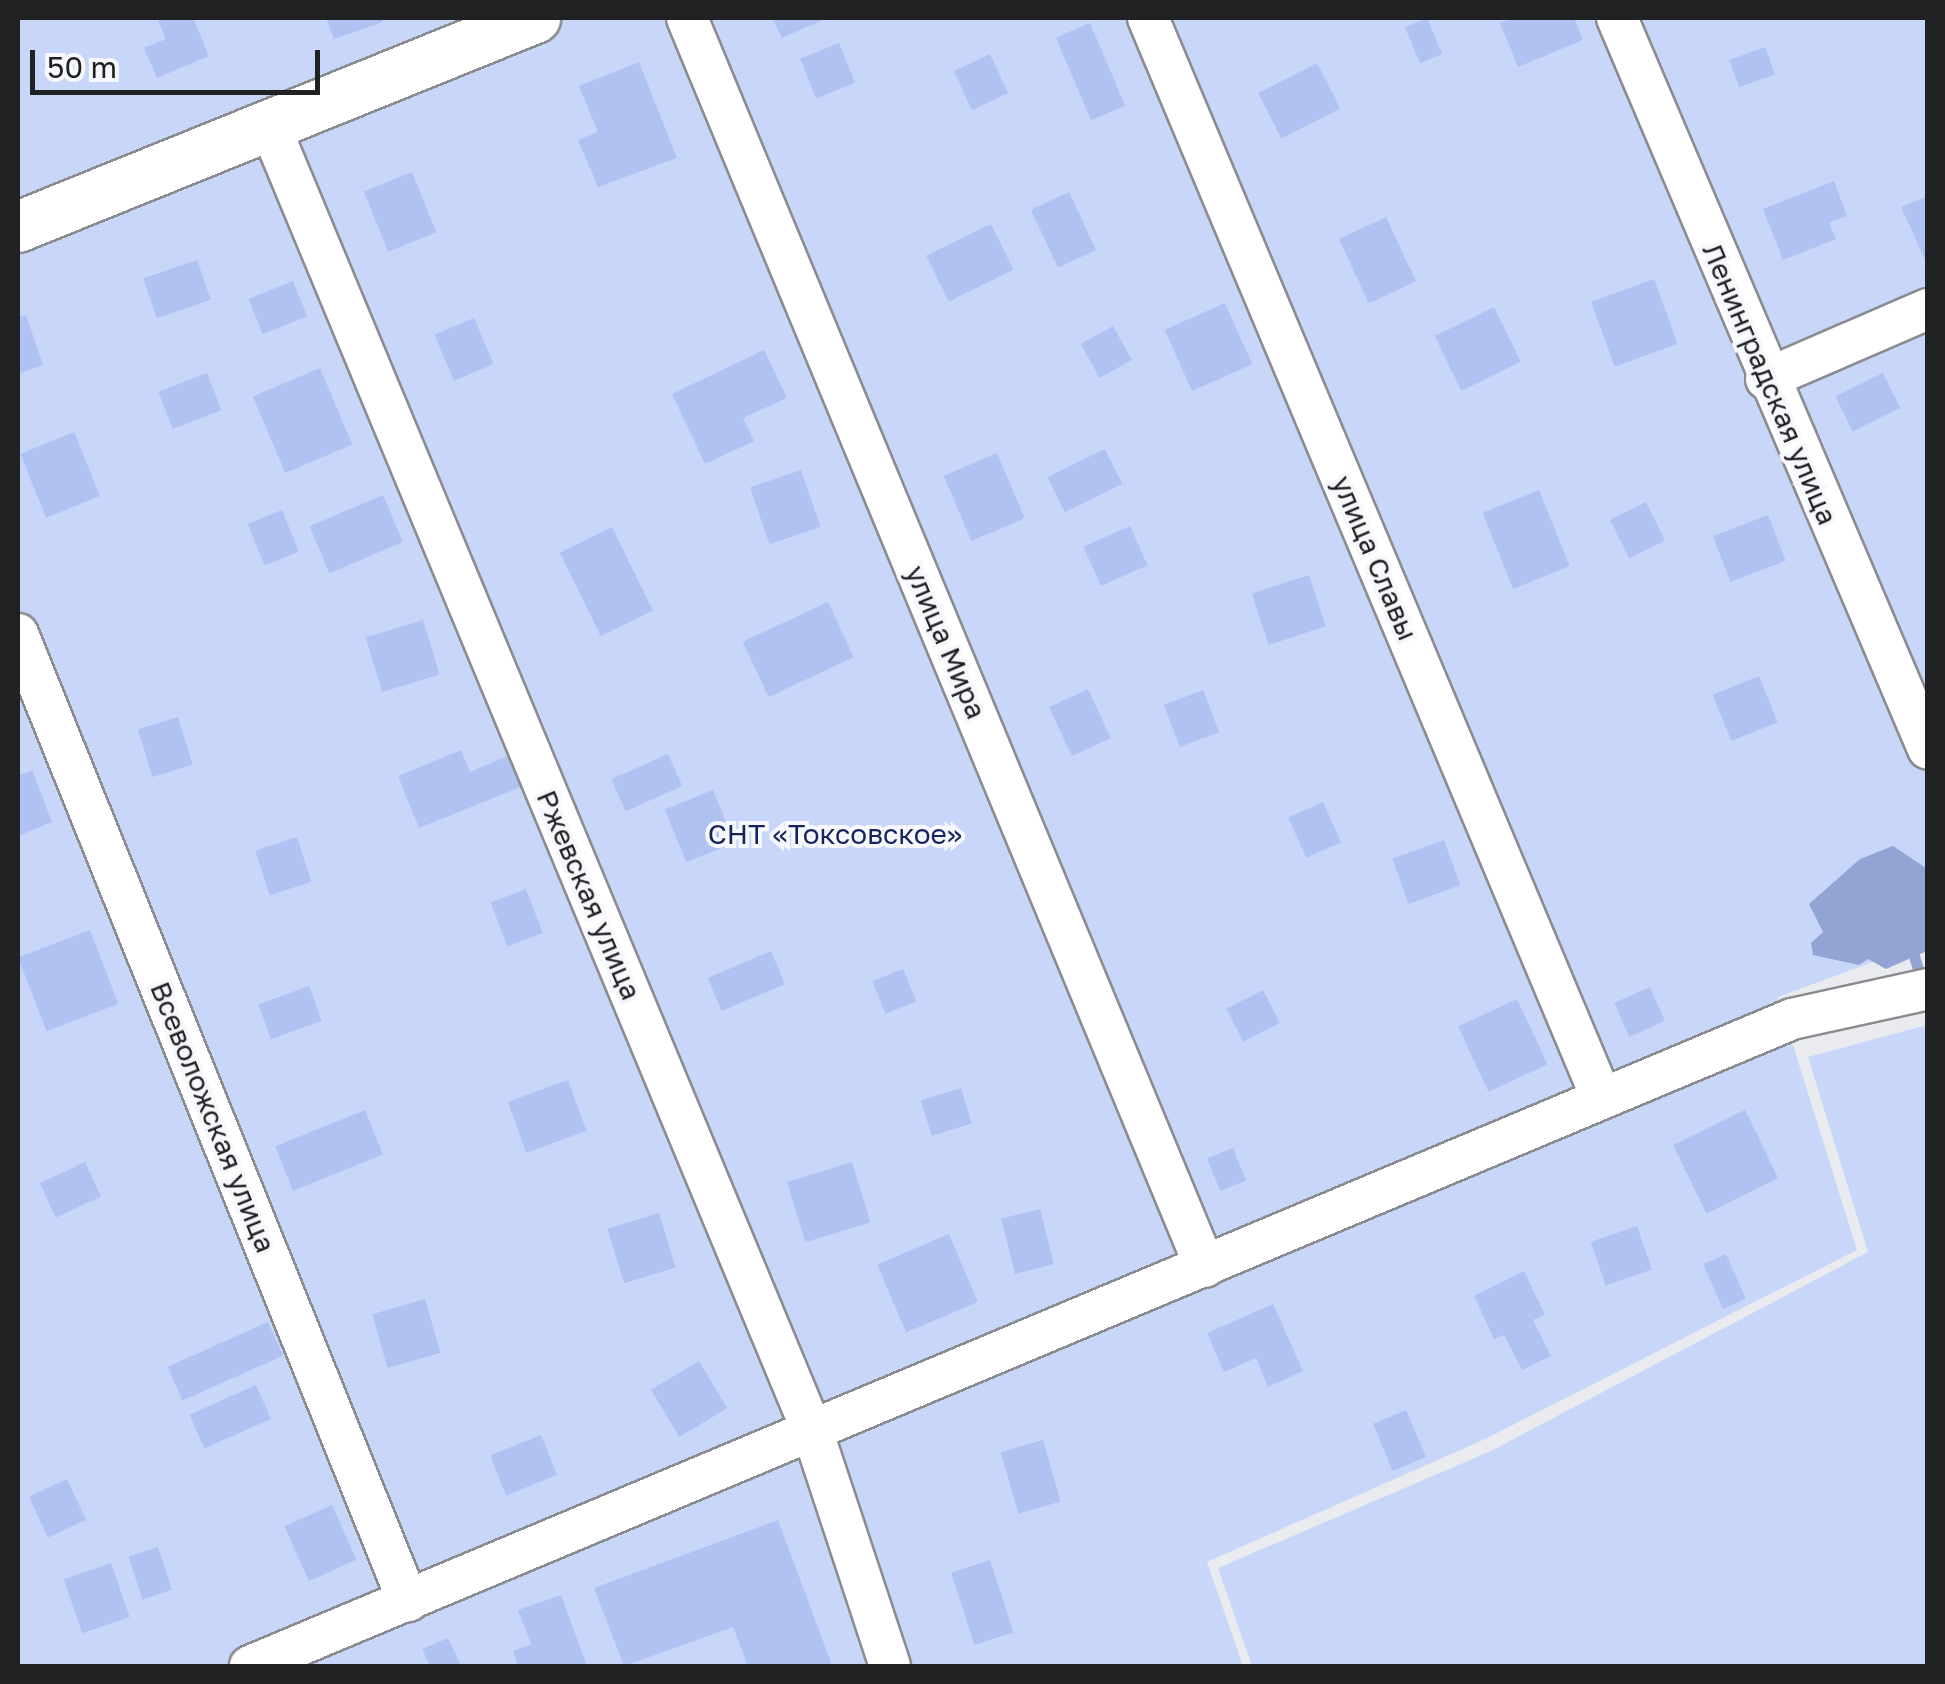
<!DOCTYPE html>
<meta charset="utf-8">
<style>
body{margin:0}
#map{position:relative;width:1945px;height:1684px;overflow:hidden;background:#eaebee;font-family:"Golos Text",sans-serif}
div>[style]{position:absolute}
.green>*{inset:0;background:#c8d6fa}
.water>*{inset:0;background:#92a4d3}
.stream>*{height:11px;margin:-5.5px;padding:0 5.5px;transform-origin:5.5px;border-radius:5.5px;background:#92a4d3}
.building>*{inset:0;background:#afc2f2;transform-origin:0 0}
.roads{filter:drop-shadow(2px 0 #8b8c8f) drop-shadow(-2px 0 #8b8c8f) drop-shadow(0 2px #8b8c8f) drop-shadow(0 -2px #8b8c8f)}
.minor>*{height:40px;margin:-20px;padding:0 20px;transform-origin:20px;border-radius:20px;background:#fff}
.tertiary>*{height:50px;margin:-25px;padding:0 25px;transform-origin:25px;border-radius:25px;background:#fff}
span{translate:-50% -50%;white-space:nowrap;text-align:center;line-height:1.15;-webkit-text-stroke:8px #f7f8fb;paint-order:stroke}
.street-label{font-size:28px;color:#202122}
.park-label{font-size:28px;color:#17245c}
.frame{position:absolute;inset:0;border:20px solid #202122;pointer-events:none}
.scale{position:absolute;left:30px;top:50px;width:290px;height:45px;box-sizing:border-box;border:5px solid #202122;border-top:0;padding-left:12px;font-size:30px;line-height:35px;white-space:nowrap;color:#202122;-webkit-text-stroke:8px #f7f8fb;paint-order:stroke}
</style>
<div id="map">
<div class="green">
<i style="clip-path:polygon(18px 18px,1927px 18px,1927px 942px,1778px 997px,1857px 1250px,1485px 1439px,1207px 1562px,1243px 1666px,18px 1666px)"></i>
<i style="clip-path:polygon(1927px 1025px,1927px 1666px,1252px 1666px,1218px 1568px,1491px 1451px,1868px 1252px,1808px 1057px)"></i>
</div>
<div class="water">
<i style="clip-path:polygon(1893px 846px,1926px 868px,1927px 951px,1886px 969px,1868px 959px,1859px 965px,1813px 955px,1811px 943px,1823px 932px,1809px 904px,1860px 859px)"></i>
</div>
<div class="stream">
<i style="left:1914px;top:956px;width:30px;rotate:73deg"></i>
</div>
<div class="building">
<i style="clip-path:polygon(157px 18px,193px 18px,209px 56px,157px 78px,144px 48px,166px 39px)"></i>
<i style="clip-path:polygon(326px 18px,381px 18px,383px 22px,334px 39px)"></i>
<i style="clip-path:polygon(772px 18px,827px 18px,782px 38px)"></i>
<i style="left:1427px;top:18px;width:39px;height:24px;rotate:67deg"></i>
<i style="clip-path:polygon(1514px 18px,1574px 18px,1583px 40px,1518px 67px,1500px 23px)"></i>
<i style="left:1090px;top:23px;width:90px;height:37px;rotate:67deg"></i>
<i style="left:839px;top:43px;width:43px;height:42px;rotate:68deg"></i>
<i style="left:1765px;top:47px;width:29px;height:38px;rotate:70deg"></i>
<i style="left:990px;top:54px;width:43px;height:40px;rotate:65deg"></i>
<i style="clip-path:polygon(639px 62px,677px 158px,598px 187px,578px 140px,598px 132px,579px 86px)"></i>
<i style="left:1317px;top:63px;width:51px;height:66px;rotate:63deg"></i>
<i style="left:412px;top:172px;width:65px;height:52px;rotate:68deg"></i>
<i style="clip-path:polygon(1834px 181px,1847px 216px,1829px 223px,1836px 239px,1783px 260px,1763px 209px)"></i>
<i style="left:1069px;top:192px;width:64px;height:42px;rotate:65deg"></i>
<i style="clip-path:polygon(1928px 196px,1928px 266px,1901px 207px)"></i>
<i style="left:1386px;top:217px;width:71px;height:52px;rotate:65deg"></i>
<i style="left:991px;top:224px;width:51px;height:72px;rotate:64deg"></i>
<i style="left:197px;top:260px;width:42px;height:57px;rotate:71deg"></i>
<i style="left:1654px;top:279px;width:69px;height:67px;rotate:70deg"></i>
<i style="left:293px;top:281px;width:38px;height:48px;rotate:68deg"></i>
<i style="left:1225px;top:303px;width:67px;height:66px;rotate:66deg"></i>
<i style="left:1494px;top:307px;width:61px;height:66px;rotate:64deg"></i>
<i style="clip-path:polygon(26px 315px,43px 365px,18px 374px,18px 318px)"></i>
<i style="left:474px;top:318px;width:50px;height:43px;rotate:67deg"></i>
<i style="left:1113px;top:326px;width:39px;height:37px;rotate:61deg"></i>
<i style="clip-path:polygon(764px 350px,787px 398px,743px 418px,754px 441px,705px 464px,672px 394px)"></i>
<i style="left:320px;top:368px;width:83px;height:73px;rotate:67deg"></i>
<i style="left:207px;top:373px;width:40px;height:52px;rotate:69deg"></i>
<i style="left:1883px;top:373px;width:39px;height:53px;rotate:64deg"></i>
<i style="left:74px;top:432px;width:69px;height:58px;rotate:68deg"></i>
<i style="left:1105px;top:449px;width:39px;height:64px;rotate:64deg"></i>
<i style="left:997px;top:453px;width:71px;height:58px;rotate:67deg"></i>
<i style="left:801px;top:470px;width:60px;height:54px;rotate:71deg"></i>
<i style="left:1539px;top:490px;width:82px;height:61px;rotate:68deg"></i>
<i style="left:383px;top:495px;width:51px;height:80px;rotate:67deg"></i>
<i style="left:1646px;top:502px;width:43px;height:40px;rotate:64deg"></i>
<i style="left:282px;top:510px;width:45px;height:37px;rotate:68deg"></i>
<i style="left:1768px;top:515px;width:49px;height:59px;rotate:69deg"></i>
<i style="left:1130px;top:526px;width:43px;height:51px;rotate:66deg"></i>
<i style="left:612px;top:527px;width:93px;height:58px;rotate:64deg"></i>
<i style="left:1309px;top:575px;width:54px;height:60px;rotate:72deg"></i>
<i style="left:828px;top:602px;width:61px;height:94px;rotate:65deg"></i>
<i style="left:423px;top:620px;width:57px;height:60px;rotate:73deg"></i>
<i style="left:1759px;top:676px;width:50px;height:50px;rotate:68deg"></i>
<i style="left:1088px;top:689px;width:54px;height:43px;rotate:65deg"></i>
<i style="left:1203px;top:690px;width:45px;height:42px;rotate:69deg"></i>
<i style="left:178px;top:717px;width:50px;height:42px;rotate:73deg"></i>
<i style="clip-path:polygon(461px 750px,470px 772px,510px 755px,523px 786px,419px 828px,398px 776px)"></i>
<i style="left:668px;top:754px;width:35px;height:62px;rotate:66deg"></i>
<i style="clip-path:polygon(32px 770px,52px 822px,18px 836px,18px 776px)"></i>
<i style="left:713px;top:790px;width:57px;height:52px;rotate:68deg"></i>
<i style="left:1323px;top:802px;width:44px;height:38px;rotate:66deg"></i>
<i style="left:297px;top:837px;width:47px;height:44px;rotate:72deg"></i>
<i style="left:1444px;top:840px;width:48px;height:55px;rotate:70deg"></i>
<i style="left:526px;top:889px;width:47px;height:38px;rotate:69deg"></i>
<i style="left:90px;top:930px;width:79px;height:77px;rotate:69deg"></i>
<i style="left:771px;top:951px;width:36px;height:69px;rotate:67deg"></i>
<i style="left:903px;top:969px;width:35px;height:33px;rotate:68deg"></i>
<i style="left:309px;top:986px;width:37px;height:54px;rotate:70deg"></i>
<i style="left:1650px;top:987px;width:37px;height:39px;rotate:66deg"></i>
<i style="left:1263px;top:990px;width:37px;height:41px;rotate:63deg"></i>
<i style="left:1517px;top:999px;width:72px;height:65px;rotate:65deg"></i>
<i style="left:568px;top:1080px;width:54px;height:64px;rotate:70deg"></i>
<i style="left:961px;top:1088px;width:37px;height:42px;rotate:73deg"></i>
<i style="left:365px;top:1110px;width:48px;height:97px;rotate:68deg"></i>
<i style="left:1745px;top:1110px;width:76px;height:80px;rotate:64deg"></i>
<i style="left:1233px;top:1148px;width:35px;height:28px;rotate:68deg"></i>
<i style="left:85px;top:1162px;width:38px;height:50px;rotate:65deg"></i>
<i style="left:852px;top:1162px;width:63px;height:68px;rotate:73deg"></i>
<i style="left:1040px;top:1209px;width:57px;height:40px;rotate:76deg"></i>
<i style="left:659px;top:1213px;width:57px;height:54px;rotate:73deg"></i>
<i style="left:1637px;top:1226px;width:46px;height:49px;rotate:71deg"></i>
<i style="left:949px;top:1234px;width:74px;height:78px;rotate:67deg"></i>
<i style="left:1726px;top:1254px;width:49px;height:25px;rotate:66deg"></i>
<i style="clip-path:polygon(1524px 1271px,1545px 1315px,1533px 1320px,1551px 1356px,1522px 1370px,1504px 1335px,1494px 1339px,1474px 1296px)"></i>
<i style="left:425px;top:1299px;width:56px;height:55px;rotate:74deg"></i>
<i style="clip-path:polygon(1273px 1304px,1303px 1371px,1268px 1387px,1256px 1358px,1224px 1372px,1207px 1333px)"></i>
<i style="left:268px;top:1322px;width:37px;height:110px;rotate:66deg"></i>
<i style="left:699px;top:1361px;width:55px;height:56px;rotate:59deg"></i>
<i style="left:256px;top:1385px;width:37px;height:73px;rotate:66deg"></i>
<i style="left:1406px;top:1410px;width:51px;height:36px;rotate:67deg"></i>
<i style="left:541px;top:1435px;width:43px;height:55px;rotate:68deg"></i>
<i style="left:1043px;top:1440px;width:64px;height:44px;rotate:74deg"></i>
<i style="left:67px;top:1479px;width:45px;height:42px;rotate:65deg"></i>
<i style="left:332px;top:1505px;width:60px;height:52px;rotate:66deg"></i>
<i style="clip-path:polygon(778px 1520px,832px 1665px,748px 1666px,733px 1627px,624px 1666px,594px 1588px)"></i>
<i style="left:158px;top:1547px;width:45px;height:31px;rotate:72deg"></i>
<i style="left:990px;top:1560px;width:76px;height:41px;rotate:72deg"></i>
<i style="left:111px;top:1563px;width:57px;height:50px;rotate:71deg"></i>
<i style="clip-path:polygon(561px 1595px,587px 1666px,518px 1666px,513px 1651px,531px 1644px,518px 1610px)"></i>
<i style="clip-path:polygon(448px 1638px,461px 1666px,430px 1666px,422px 1649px)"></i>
</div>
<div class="roads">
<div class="minor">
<i style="left:687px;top:18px;width:1352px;rotate:67.47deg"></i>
<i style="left:1148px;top:18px;width:1172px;rotate:67.22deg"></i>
<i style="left:1617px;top:18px;width:794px;rotate:66.95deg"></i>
<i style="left:271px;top:129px;width:1412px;rotate:67.43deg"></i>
<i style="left:813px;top:1433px;width:245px;rotate:71.7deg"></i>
<i style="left:1766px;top:379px;width:176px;rotate:-23.4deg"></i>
<i style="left:18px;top:634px;width:1043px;rotate:68.04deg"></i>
<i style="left:250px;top:1666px;width:1672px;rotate:-22.76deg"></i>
<i style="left:1792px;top:1019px;width:139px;rotate:-12.4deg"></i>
</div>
<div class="tertiary">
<i style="left:18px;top:227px;width:558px;rotate:-22.01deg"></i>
</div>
</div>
<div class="street-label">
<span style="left:1770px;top:384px;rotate:67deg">Ленинградская улица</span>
<span style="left:1375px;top:558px;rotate:67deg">улица Славы</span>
<span style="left:946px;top:642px;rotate:67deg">улица Мира</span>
<span style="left:589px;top:895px;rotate:67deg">Ржевская улица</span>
<span style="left:213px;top:1117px;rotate:68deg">Всеволожская улица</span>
</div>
<div class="park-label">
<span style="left:835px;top:834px">СНТ «Токсовское»</span>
</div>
<div class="frame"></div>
<div class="scale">50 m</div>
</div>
